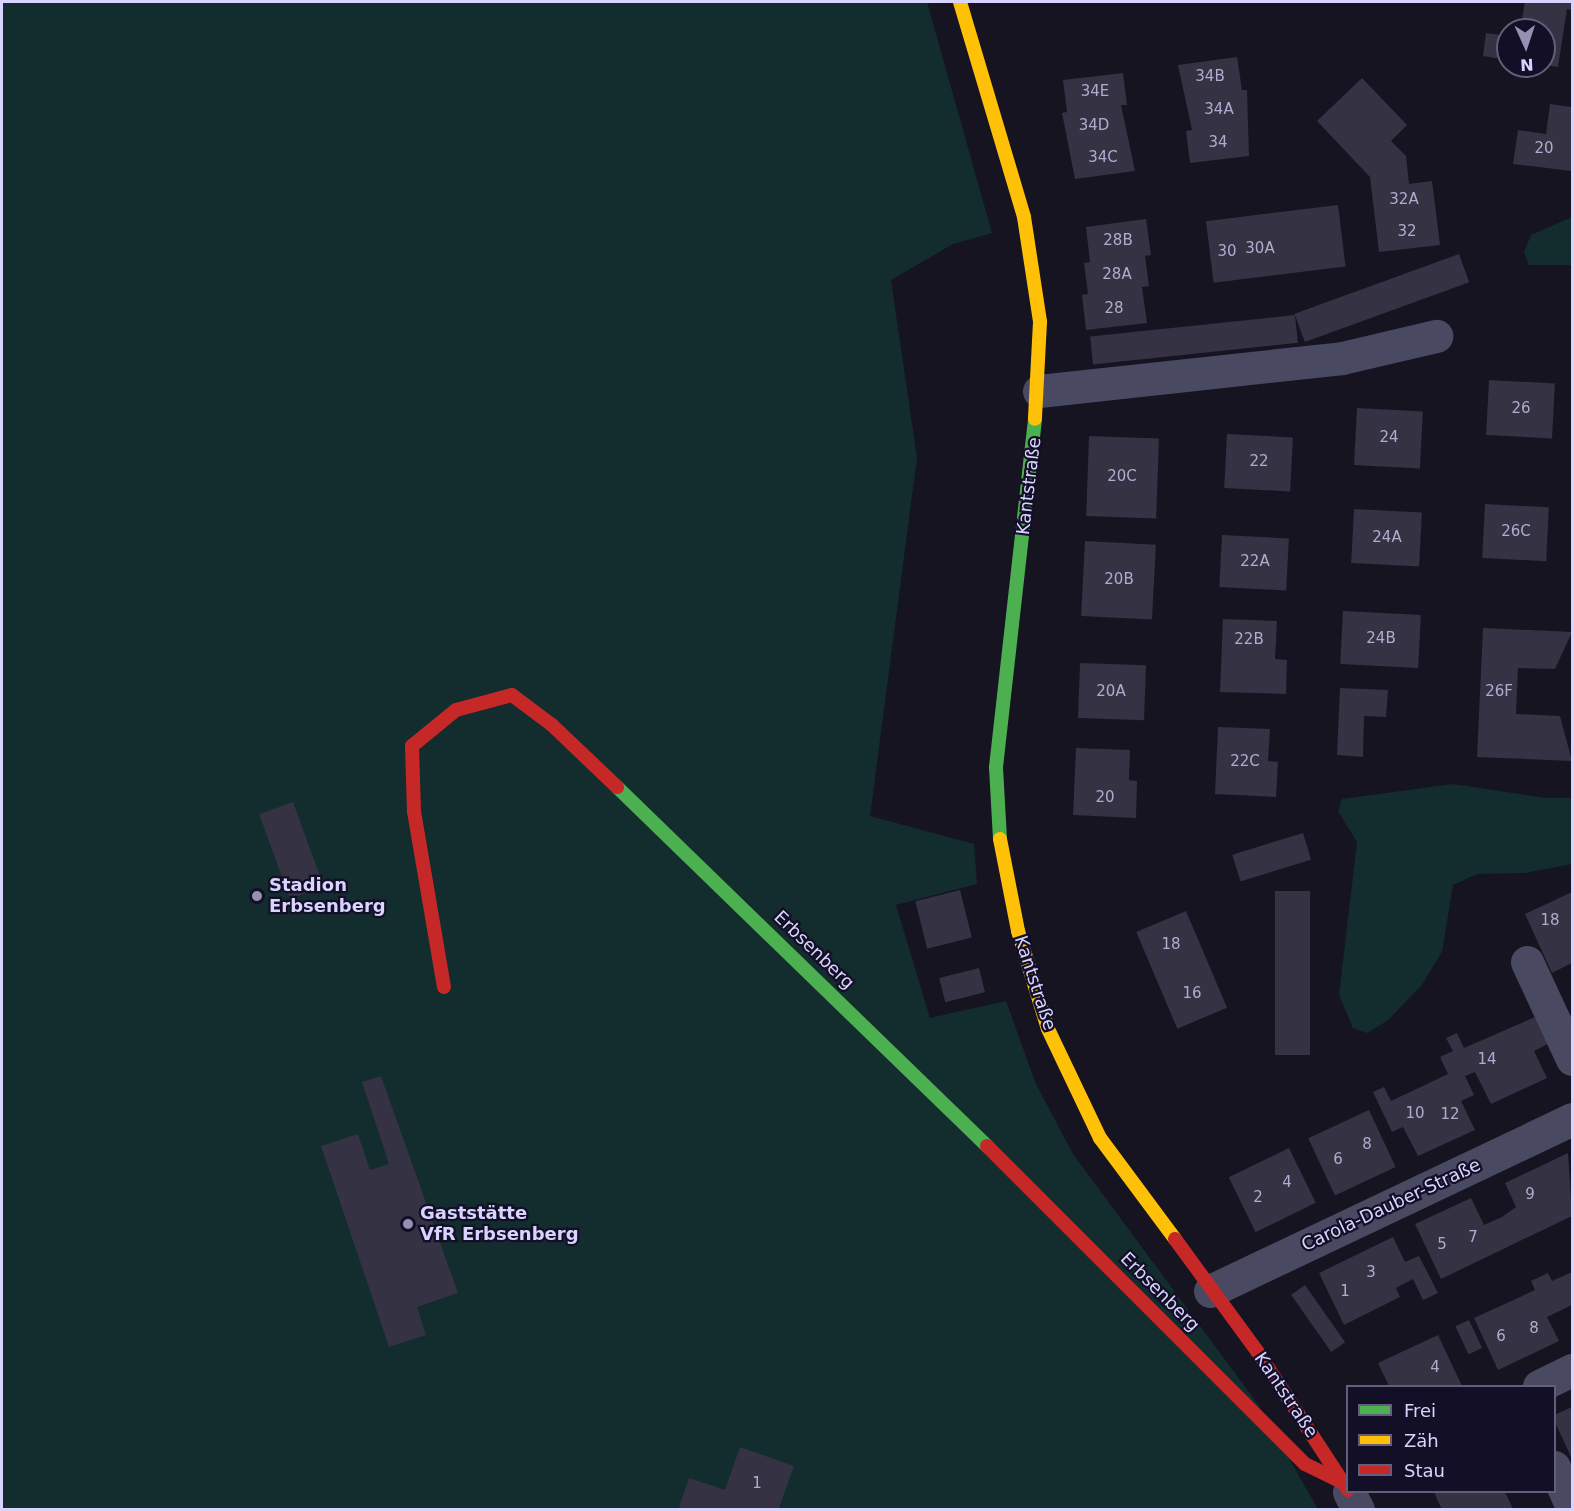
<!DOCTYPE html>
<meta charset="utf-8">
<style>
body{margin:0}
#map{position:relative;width:1574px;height:1511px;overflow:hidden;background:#161421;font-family:"DejaVu Sans",sans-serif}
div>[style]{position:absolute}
.green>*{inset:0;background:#132c2d}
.building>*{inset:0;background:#343243;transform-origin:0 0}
.street>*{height:33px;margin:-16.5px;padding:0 16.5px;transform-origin:16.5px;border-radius:16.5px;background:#4a4962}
.fast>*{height:14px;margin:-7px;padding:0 7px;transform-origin:7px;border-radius:7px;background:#4caf50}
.slow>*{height:14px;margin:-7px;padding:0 7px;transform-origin:7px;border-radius:7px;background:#ffc107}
.jam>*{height:14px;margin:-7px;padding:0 7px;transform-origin:7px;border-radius:7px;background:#c62828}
.dots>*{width:16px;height:16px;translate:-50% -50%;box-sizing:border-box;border:3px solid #130f26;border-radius:50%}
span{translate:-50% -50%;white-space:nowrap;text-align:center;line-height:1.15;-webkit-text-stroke:4.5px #130f26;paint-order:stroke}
.number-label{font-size:15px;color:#b0acd0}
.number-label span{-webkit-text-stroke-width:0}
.street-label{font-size:18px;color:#d9d4ff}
.poi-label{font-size:18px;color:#d9d4ff;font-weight:700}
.left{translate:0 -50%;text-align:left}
.frame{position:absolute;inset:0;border:3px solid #d9d4ff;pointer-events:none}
.legend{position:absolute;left:1346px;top:1385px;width:210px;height:108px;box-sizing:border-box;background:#130f26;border:2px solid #625e7d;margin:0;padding:8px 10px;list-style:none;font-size:18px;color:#d9d4ff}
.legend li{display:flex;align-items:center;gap:12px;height:30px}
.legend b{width:30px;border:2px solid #625e7d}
.north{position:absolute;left:1496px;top:18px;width:60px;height:60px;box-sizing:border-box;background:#130f26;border:2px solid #625e7d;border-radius:50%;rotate:177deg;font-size:16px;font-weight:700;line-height:24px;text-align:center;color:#d9d4ff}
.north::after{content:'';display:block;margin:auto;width:21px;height:27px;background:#9591b1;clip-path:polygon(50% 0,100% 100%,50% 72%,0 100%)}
</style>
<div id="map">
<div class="green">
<i style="clip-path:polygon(2px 2px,927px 2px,992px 233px,953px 244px,891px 280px,917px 458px,870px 816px,974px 844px,977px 884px,896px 905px,930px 1018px,1006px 1001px,1036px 1084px,1073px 1154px,1257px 1403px,1318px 1509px,2px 1509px)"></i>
<i style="clip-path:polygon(1572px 217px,1572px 265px,1529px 265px,1524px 252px,1531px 235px)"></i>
<i style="clip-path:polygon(1453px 784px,1545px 798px,1572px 798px,1572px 864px,1525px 873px,1477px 874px,1453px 885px,1442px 952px,1421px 986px,1387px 1021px,1367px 1033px,1353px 1028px,1339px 995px,1357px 842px,1338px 811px,1342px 799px)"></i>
</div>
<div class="building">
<i style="clip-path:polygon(1525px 2px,1572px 2px,1572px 10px,1567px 9px,1558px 67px,1544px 65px,1544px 30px,1520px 30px)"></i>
<i style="clip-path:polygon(1486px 33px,1508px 36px,1508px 60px,1483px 56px)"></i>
<i style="clip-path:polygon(1237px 57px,1242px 90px,1247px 90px,1249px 156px,1190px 163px,1186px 131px,1192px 130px,1178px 65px)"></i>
<i style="clip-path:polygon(1123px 73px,1127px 105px,1121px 105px,1135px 171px,1075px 179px,1062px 113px,1067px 112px,1063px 80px)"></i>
<i style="clip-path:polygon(1362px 78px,1407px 125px,1391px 141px,1406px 156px,1409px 184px,1432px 181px,1440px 245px,1379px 252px,1370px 177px,1317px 121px)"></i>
<i style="clip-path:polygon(1550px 104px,1572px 107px,1572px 171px,1513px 164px,1518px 130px,1546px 134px)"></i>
<i style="left:1338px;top:205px;width:62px;height:133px;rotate:83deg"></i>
<i style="clip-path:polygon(1146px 219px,1151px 255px,1145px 256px,1149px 286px,1142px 287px,1147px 323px,1086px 330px,1082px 295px,1088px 294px,1084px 263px,1090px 262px,1086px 227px)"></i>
<i style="left:1459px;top:254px;width:30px;height:175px;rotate:70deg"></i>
<i style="left:1295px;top:315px;width:28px;height:206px;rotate:84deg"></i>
<i style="left:1489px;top:380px;width:66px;height:55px;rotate:3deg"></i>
<i style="left:1357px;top:408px;width:66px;height:57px;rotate:3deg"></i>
<i style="left:1227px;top:434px;width:66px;height:54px;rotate:3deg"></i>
<i style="left:1089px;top:436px;width:70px;height:80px;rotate:2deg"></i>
<i style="left:1485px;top:504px;width:64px;height:54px;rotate:3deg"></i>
<i style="left:1354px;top:509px;width:68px;height:54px;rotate:3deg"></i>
<i style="left:1222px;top:535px;width:67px;height:52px;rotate:3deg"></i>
<i style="left:1085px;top:541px;width:71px;height:75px;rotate:3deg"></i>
<i style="left:1343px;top:611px;width:78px;height:53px;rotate:3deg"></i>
<i style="clip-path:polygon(1223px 619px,1277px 621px,1275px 659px,1287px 660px,1286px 694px,1220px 692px)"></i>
<i style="clip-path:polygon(1483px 628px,1572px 632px,1555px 669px,1518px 668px,1516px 714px,1560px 716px,1572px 761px,1477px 757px)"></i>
<i style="left:1080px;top:663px;width:66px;height:55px;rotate:2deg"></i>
<i style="clip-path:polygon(1340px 688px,1388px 690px,1386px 717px,1364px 716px,1363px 757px,1337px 755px)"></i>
<i style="clip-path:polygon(1218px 727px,1270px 729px,1268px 761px,1278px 762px,1276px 797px,1215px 794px)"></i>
<i style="clip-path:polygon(1076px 748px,1130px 750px,1129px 780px,1137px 781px,1136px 818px,1073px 815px)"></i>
<i style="left:293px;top:802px;width:90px;height:36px;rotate:70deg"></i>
<i style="left:1303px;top:833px;width:28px;height:74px;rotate:73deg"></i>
<i style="left:960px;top:890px;width:49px;height:46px;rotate:76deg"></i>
<i style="left:1275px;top:891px;width:35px;height:164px"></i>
<i style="clip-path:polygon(1572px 892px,1572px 963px,1552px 973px,1525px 914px)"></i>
<i style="left:1186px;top:911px;width:105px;height:54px;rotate:67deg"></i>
<i style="left:979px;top:968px;width:25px;height:41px;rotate:76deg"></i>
<i style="clip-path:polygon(1535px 1017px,1548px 1044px,1534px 1051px,1547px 1078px,1491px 1104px,1475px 1072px,1465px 1076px,1474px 1095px,1461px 1101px,1475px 1130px,1418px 1156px,1403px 1127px,1392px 1132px,1373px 1092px,1384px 1087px,1391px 1101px,1448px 1074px,1440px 1057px,1453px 1051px,1446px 1038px,1457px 1033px,1464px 1048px)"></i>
<i style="clip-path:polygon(381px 1076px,458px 1293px,417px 1307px,426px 1335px,389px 1347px,321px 1146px,358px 1134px,370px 1170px,389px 1164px,362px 1082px)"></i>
<i style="left:1369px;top:1110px;width:63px;height:67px;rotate:65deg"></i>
<i style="left:1289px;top:1148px;width:61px;height:67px;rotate:64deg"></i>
<i style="clip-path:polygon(1568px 1153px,1572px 1216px,1441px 1279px,1415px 1224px,1471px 1198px,1484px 1225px,1502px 1217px,1516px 1207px,1505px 1183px)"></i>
<i style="clip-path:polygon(1393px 1237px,1405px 1262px,1419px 1256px,1438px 1293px,1423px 1300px,1413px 1279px,1396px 1288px,1400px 1297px,1344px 1325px,1319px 1273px)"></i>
<i style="clip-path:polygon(1572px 1272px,1572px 1305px,1547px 1317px,1559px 1341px,1498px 1370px,1474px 1318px,1535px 1290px,1531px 1281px,1548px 1273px,1552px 1281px)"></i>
<i style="left:1305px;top:1285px;width:70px;height:17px;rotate:55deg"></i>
<i style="left:1469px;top:1320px;width:31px;height:15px;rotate:65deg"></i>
<i style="clip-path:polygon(1438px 1335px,1462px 1386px,1389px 1386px,1378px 1363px)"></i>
<i style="clip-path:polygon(1572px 1407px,1572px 1459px,1554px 1420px,1554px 1415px)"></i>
<i style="clip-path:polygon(740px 1447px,794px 1466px,779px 1508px,784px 1510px,678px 1510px,689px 1478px,725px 1490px)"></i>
<i style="clip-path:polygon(1434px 1492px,1505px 1492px,1513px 1509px,1442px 1510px)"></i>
</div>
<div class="street">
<i style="left:1039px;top:391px;width:305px;rotate:-6.2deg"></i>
<i style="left:1342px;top:358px;width:97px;rotate:-13.2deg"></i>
<i style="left:1527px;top:962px;width:107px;rotate:65.1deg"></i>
<i style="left:1210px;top:1291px;width:401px;rotate:-25.4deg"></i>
<i style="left:1539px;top:1386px;width:37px;rotate:-26deg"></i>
<i style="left:1554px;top:1467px;width:44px;rotate:65.8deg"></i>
<i style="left:1349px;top:1492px;width:20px;rotate:63deg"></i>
</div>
<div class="fast">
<i style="left:617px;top:787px;width:516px;rotate:44.14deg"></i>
<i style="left:1000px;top:839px;width:72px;rotate:-93.2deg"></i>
<i style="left:996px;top:767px;width:350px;rotate:-83.6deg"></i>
</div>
<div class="slow">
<i style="left:960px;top:2px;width:224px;rotate:73.4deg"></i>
<i style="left:1024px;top:217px;width:106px;rotate:81.3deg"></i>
<i style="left:1040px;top:322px;width:97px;rotate:93deg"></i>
<i style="left:1000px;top:839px;width:94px;rotate:78.9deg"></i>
<i style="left:1018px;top:931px;width:102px;rotate:73deg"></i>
<i style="left:1048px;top:1029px;width:121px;rotate:64.5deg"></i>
<i style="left:1100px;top:1138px;width:126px;rotate:53.4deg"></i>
</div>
<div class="jam">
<i style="left:444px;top:987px;width:179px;rotate:-99.7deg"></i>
<i style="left:414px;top:811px;width:65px;rotate:-91.8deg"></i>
<i style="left:412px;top:746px;width:57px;rotate:-39.3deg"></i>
<i style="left:456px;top:710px;width:58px;rotate:-15deg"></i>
<i style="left:512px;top:695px;width:50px;rotate:36.9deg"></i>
<i style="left:552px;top:725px;width:90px;rotate:43.6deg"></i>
<i style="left:987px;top:1146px;width:450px;rotate:45deg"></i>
<i style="left:1305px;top:1464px;width:39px;rotate:26deg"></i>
<i style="left:1175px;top:1239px;width:139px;rotate:53.8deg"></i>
<i style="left:1257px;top:1351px;width:166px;rotate:56.8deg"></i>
</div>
<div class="dots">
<i style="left:257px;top:896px;background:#9591b1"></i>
<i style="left:408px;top:1224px;background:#9591b1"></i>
</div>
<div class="number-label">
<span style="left:1210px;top:77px">34B</span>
<span style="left:1095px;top:92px">34E</span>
<span style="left:1219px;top:110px">34A</span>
<span style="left:1094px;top:126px">34D</span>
<span style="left:1218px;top:143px">34</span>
<span style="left:1544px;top:149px">20</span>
<span style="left:1103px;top:158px">34C</span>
<span style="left:1404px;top:200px">32A</span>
<span style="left:1407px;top:232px">32</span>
<span style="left:1118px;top:241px">28B</span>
<span style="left:1260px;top:249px">30A</span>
<span style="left:1227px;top:252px">30</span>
<span style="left:1117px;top:275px">28A</span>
<span style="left:1114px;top:309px">28</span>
<span style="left:1521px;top:409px">26</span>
<span style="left:1389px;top:438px">24</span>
<span style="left:1259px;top:462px">22</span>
<span style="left:1122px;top:477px">20C</span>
<span style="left:1516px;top:532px">26C</span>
<span style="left:1387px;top:538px">24A</span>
<span style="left:1255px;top:562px">22A</span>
<span style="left:1119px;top:580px">20B</span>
<span style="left:1381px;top:639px">24B</span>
<span style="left:1249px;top:640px">22B</span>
<span style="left:1111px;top:692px">20A</span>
<span style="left:1499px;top:692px">26F</span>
<span style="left:1245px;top:762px">22C</span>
<span style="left:1105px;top:798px">20</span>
<span style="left:1550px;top:921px">18</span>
<span style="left:1171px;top:945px">18</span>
<span style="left:1192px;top:994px">16</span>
<span style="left:1487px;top:1060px">14</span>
<span style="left:1415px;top:1114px">10</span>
<span style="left:1450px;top:1115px">12</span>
<span style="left:1367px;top:1145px">8</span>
<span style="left:1338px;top:1160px">6</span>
<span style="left:1287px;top:1183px">4</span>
<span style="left:1530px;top:1195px">9</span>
<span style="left:1258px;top:1198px">2</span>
<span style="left:1473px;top:1238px">7</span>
<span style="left:1442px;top:1245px">5</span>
<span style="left:1371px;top:1273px">3</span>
<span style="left:1345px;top:1292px">1</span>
<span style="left:1534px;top:1329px">8</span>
<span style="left:1501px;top:1337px">6</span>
<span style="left:1435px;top:1368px">4</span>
<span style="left:757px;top:1484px">1</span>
</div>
<div class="street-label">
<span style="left:1029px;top:486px;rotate:-83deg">Kantstraße</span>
<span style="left:814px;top:950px;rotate:44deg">Erbsenberg</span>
<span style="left:1035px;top:983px;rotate:72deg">Kantstraße</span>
<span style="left:1391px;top:1205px;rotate:-25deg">Carola-Dauber-Straße</span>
<span style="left:1160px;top:1292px;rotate:45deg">Erbsenberg</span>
<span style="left:1286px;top:1395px;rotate:56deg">Kantstraße</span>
</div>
<div class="poi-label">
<span class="left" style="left:269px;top:896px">Stadion<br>Erbsenberg</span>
<span class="left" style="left:420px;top:1224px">Gaststätte<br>VfR Erbsenberg</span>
</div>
<div class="frame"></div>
<ul class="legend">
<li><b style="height:8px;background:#4caf50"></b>Frei</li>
<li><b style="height:8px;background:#ffc107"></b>Zäh</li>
<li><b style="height:8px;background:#c62828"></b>Stau</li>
</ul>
<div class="north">N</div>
</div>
